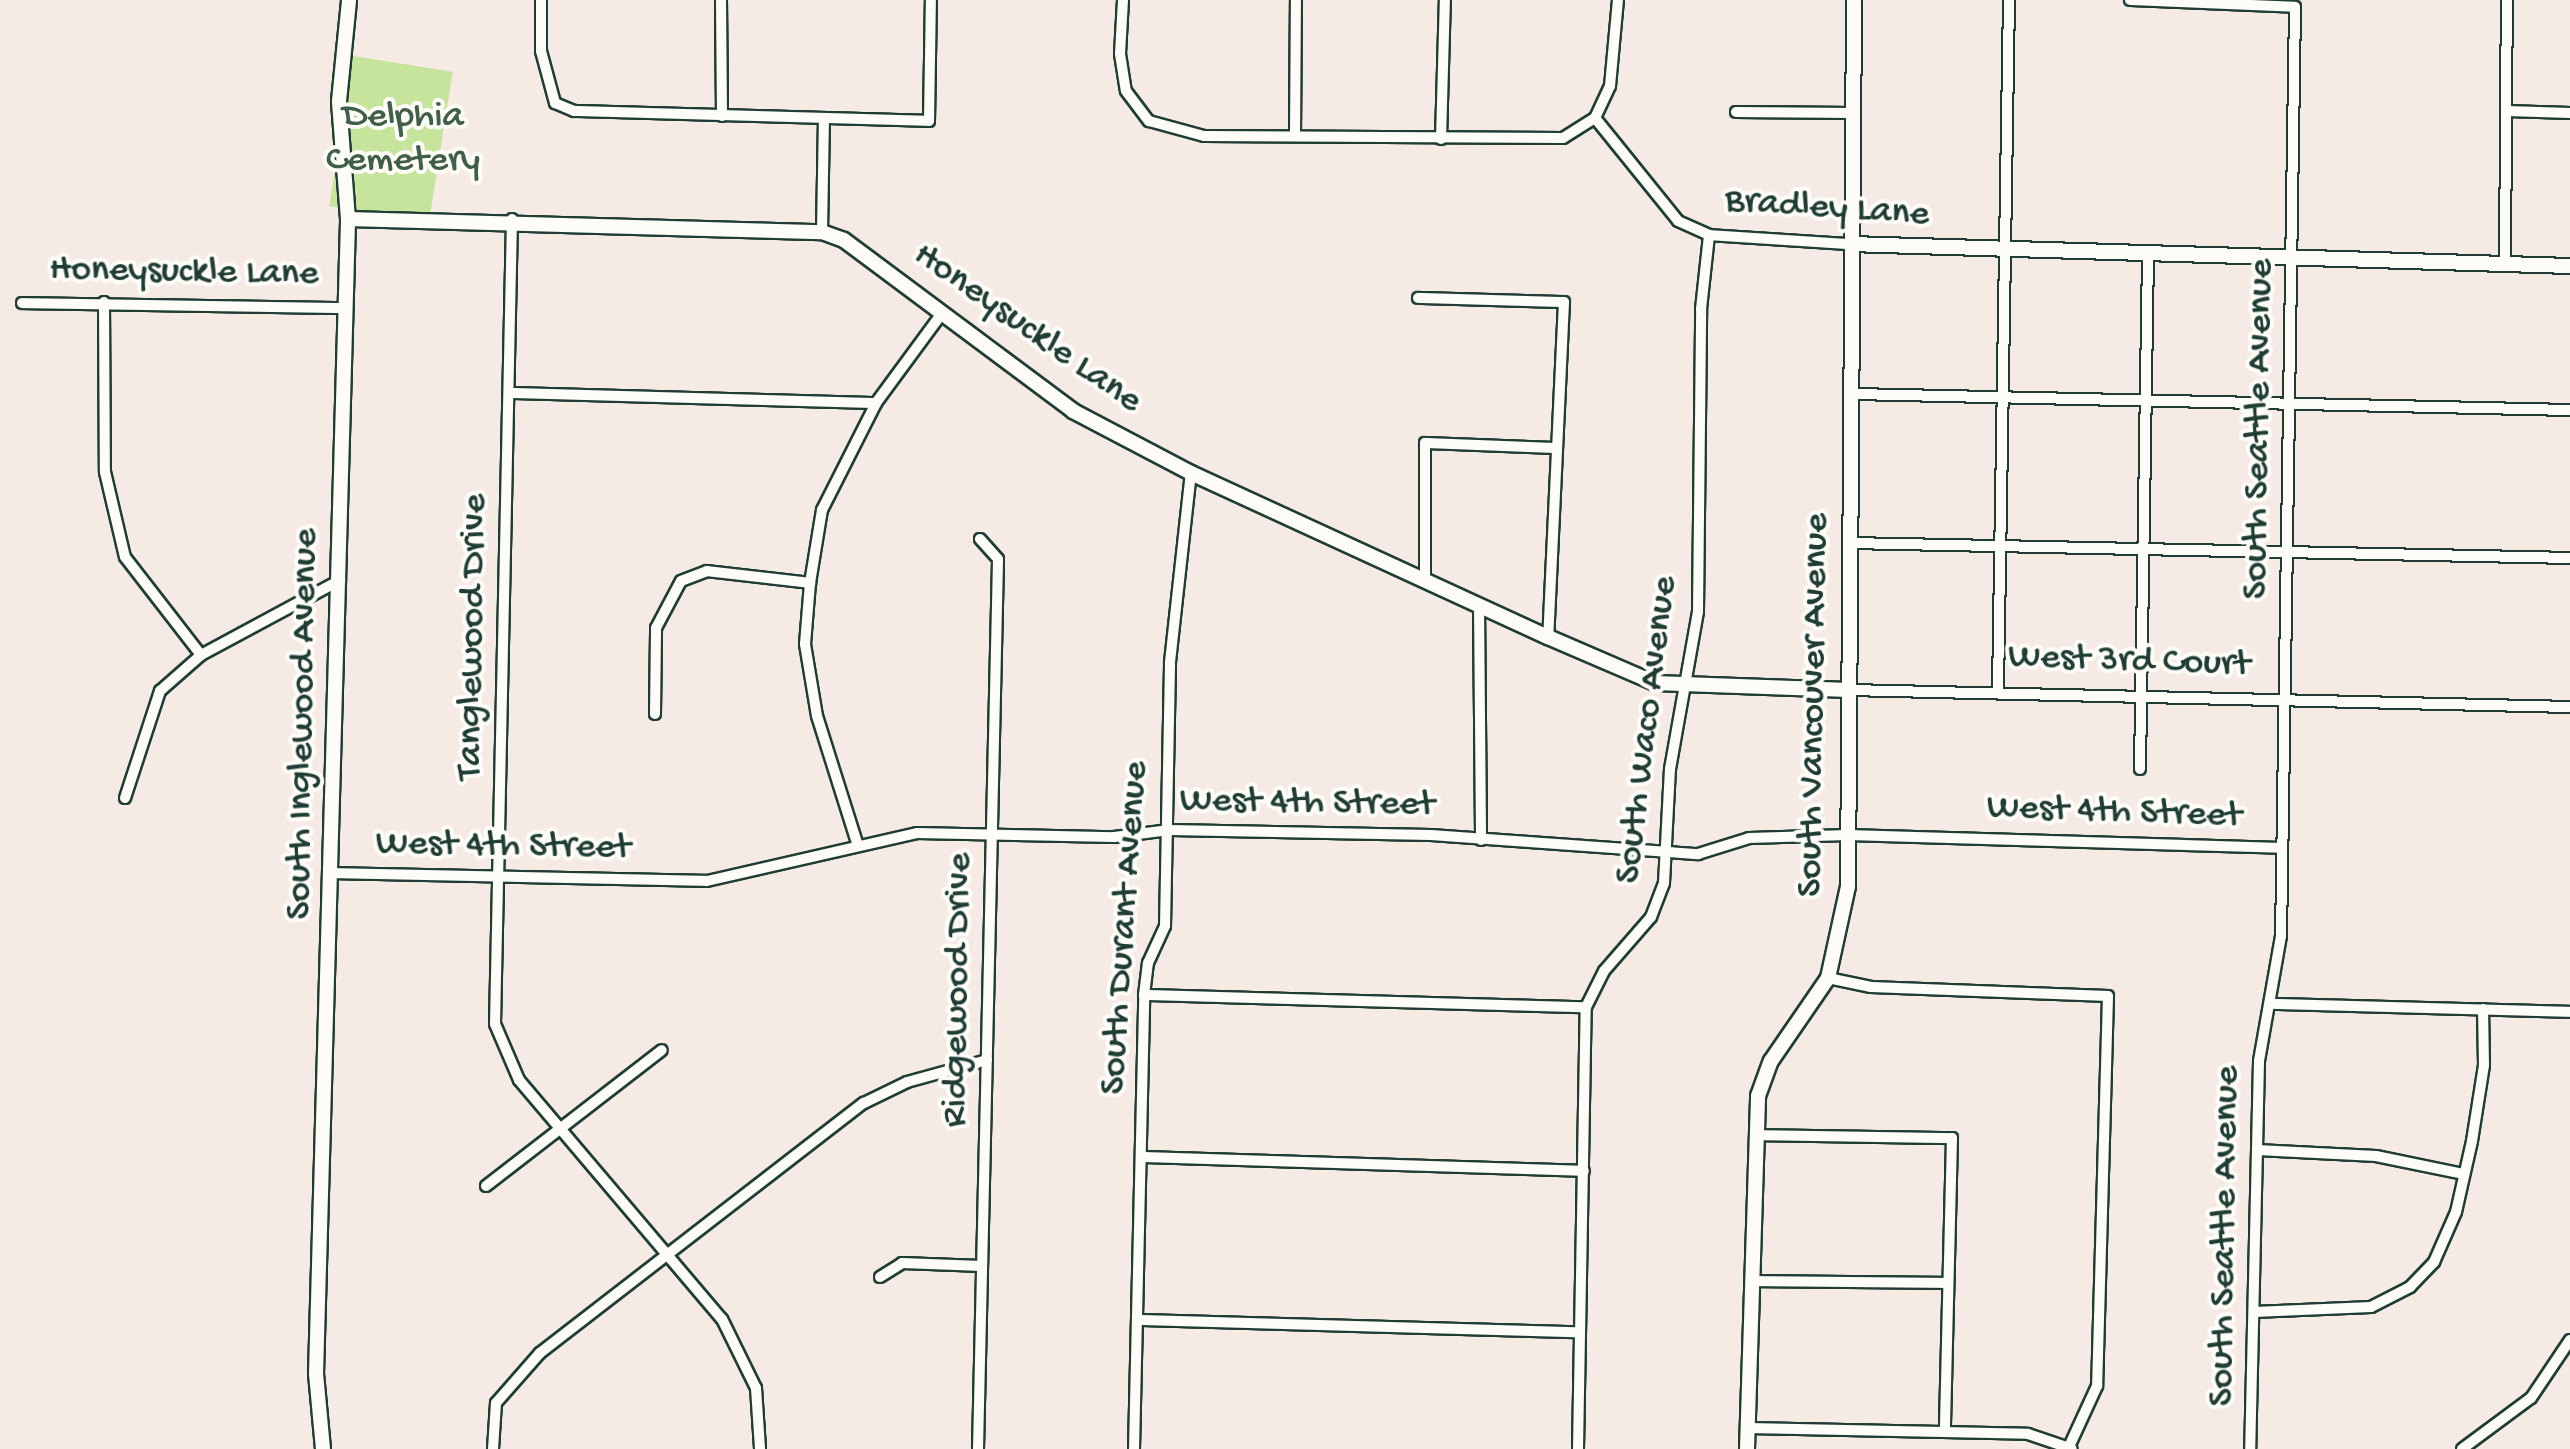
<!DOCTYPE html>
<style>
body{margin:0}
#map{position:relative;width:2570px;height:1449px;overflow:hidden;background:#f6eae5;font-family:"Gochi Hand",sans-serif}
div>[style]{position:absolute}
.green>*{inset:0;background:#c7e49c;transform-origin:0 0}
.roads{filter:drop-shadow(2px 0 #1f3d34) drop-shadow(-2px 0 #1f3d34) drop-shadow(0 2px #1f3d34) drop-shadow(0 -2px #1f3d34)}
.street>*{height:10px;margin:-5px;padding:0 5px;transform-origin:5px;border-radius:5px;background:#fdfcf7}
.secondary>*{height:14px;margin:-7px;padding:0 7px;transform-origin:7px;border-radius:7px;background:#fdfcf7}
span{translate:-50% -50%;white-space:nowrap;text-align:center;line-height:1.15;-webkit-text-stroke:8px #fdfcf7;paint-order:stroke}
.park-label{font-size:38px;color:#415e49}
.street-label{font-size:38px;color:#1f3d34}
</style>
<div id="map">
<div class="green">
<i style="left:353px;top:56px;width:101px;height:152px;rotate:9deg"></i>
</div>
<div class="roads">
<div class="street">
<i style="left:541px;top:0;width:51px;rotate:90deg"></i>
<i style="left:541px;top:51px;width:54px;rotate:74.9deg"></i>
<i style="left:555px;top:103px;width:21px;rotate:23deg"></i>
<i style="left:574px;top:111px;width:355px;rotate:1.6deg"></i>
<i style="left:929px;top:121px;width:121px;rotate:-89.1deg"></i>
<i style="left:721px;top:0;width:116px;rotate:89.5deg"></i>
<i style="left:1123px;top:0;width:54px;rotate:93.2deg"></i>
<i style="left:1120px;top:54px;width:37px;rotate:81deg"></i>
<i style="left:1126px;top:91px;width:38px;rotate:53deg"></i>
<i style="left:1149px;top:121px;width:57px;rotate:15.3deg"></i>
<i style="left:1204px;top:136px;width:359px;rotate:0.3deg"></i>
<i style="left:1563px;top:138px;width:38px;rotate:-32deg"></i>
<i style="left:2130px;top:0;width:165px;rotate:2.4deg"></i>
<i style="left:2295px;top:7px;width:929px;rotate:90.86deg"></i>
<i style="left:2281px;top:936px;width:127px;rotate:100deg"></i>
<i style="left:2259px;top:1061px;width:388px;rotate:91.3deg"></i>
<i style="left:2507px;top:111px;width:63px;rotate:1.8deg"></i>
<i style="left:1736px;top:112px;width:117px;rotate:0.5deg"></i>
<i style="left:1595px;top:118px;width:132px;rotate:51.1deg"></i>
<i style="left:1678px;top:221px;width:34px;rotate:24deg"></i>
<i style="left:1709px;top:235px;width:141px;rotate:3.7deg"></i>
<i style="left:1595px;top:118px;width:35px;rotate:-65deg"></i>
<i style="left:1610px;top:86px;width:86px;rotate:-84.7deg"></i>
<i style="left:1295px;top:134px;width:134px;rotate:-89.6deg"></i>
<i style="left:1441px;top:139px;width:139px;rotate:-88.4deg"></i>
<i style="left:512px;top:219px;width:805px;rotate:91.21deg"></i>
<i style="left:495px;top:1024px;width:61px;rotate:66.8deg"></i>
<i style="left:519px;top:1080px;width:314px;rotate:49.7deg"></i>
<i style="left:722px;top:1319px;width:77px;rotate:63.8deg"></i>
<i style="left:756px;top:1388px;width:61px;rotate:86.2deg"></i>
<i style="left:822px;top:232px;width:112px;rotate:-89deg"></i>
<i style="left:2505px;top:264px;width:264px;rotate:-89.6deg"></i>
<i style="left:1418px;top:298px;width:146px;rotate:1.6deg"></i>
<i style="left:1564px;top:302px;width:335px;rotate:92.7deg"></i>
<i style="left:104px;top:302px;width:170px;rotate:89.7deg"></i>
<i style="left:105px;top:472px;width:87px;rotate:76.8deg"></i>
<i style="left:125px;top:557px;width:124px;rotate:52.2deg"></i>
<i style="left:22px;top:303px;width:324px;rotate:0.9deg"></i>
<i style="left:510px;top:393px;width:366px;rotate:1.6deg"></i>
<i style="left:1854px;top:394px;width:716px;rotate:1.28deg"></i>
<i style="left:1850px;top:543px;width:720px;rotate:1.19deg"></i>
<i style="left:1425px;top:579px;width:136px;rotate:-90deg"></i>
<i style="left:1425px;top:443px;width:131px;rotate:2.2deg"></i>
<i style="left:1479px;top:604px;width:236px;rotate:89.5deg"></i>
<i style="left:1849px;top:690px;width:721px;rotate:1.35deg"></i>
<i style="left:1998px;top:691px;width:691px;rotate:-89.09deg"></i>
<i style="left:655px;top:714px;width:86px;rotate:-89.3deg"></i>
<i style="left:656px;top:628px;width:53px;rotate:-62deg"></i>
<i style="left:681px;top:581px;width:28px;rotate:-21deg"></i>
<i style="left:707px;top:571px;width:104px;rotate:6.6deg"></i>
<i style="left:2140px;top:769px;width:514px;rotate:-89.11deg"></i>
<i style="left:125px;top:798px;width:113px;rotate:-71.9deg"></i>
<i style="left:160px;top:691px;width:55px;rotate:-41.3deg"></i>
<i style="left:201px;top:655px;width:158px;rotate:-28.3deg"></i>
<i style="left:858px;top:846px;width:136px;rotate:-107.5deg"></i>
<i style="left:817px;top:716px;width:73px;rotate:-99.5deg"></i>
<i style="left:805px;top:644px;width:61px;rotate:-85.3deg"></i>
<i style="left:810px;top:583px;width:74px;rotate:-80.7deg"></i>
<i style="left:822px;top:510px;width:120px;rotate:-63.2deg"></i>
<i style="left:876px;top:403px;width:112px;rotate:-53.7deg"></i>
<i style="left:334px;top:873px;width:373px;rotate:1.2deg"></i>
<i style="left:707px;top:881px;width:215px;rotate:-12.9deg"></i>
<i style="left:917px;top:833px;width:197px;rotate:1.2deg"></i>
<i style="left:1114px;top:837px;width:56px;rotate:-7.1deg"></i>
<i style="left:1170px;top:830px;width:261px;rotate:1.1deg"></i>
<i style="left:1431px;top:835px;width:268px;rotate:4.1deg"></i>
<i style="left:1698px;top:854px;width:53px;rotate:-17.4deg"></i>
<i style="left:1749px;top:838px;width:99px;rotate:-1.7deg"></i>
<i style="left:1848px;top:835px;width:434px;rotate:1.7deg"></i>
<i style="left:1828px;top:978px;width:44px;rotate:11.8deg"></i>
<i style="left:1871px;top:987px;width:237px;rotate:2.2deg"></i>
<i style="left:2108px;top:996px;width:390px;rotate:91.6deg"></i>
<i style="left:2097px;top:1386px;width:67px;rotate:114.7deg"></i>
<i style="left:1144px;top:995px;width:442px;rotate:1.6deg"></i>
<i style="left:2274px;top:1004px;width:296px;rotate:1.5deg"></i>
<i style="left:1755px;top:1135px;width:197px;rotate:0.9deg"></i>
<i style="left:1952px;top:1138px;width:293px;rotate:91.4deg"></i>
<i style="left:2257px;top:1150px;width:119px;rotate:2.9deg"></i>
<i style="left:2376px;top:1156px;width:90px;rotate:11.6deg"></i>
<i style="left:1141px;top:1157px;width:443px;rotate:1.8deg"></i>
<i style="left:486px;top:1186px;width:222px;rotate:-37.7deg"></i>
<i style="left:880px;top:1277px;width:26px;rotate:-32deg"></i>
<i style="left:902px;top:1263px;width:80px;rotate:2.1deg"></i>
<i style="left:1751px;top:1281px;width:197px;rotate:0.6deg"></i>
<i style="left:2254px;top:1312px;width:117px;rotate:-2.4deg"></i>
<i style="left:2371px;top:1307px;width:44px;rotate:-27.1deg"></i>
<i style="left:2410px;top:1287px;width:35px;rotate:-46deg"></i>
<i style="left:2434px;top:1262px;width:55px;rotate:-66.3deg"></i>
<i style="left:2456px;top:1212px;width:73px;rotate:-77.3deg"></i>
<i style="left:2472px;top:1141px;width:77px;rotate:-81deg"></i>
<i style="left:2484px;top:1065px;width:56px;rotate:-91deg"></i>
<i style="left:1138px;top:1320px;width:442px;rotate:1.6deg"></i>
<i style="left:1748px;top:1428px;width:280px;rotate:1.2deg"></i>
<i style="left:2028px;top:1434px;width:46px;rotate:18.8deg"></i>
<i style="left:493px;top:1449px;width:46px;rotate:-86.3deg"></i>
<i style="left:496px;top:1403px;width:67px;rotate:-48.7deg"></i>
<i style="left:540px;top:1353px;width:409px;rotate:-37.7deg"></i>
<i style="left:864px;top:1103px;width:48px;rotate:-26deg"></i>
<i style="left:907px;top:1082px;width:83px;rotate:-15.4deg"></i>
<i style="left:978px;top:1449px;width:890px;rotate:-88.71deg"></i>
<i style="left:998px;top:559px;width:27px;rotate:-132deg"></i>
<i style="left:1134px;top:1449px;width:454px;rotate:-88.7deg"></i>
<i style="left:1144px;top:995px;width:32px;rotate:-83deg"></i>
<i style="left:1148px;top:963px;width:41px;rotate:-65.3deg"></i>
<i style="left:1165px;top:926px;width:264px;rotate:-88.9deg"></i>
<i style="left:1170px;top:662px;width:190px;rotate:-83.7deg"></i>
<i style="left:1578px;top:1449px;width:442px;rotate:-89deg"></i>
<i style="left:1586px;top:1007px;width:40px;rotate:-63.4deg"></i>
<i style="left:1604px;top:971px;width:72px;rotate:-49deg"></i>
<i style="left:1651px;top:917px;width:36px;rotate:-69deg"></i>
<i style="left:1664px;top:883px;width:114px;rotate:-87deg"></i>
<i style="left:1670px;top:769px;width:159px;rotate:-79.9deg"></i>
<i style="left:1698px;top:612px;width:303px;rotate:-89.4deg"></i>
<i style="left:1701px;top:309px;width:74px;rotate:-83.8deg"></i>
<i style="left:2462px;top:1449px;width:86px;rotate:-36.5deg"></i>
<i style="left:2531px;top:1398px;width:70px;rotate:-56.1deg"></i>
</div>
<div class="secondary">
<i style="left:348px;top:219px;width:474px;rotate:1.6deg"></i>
<i style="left:822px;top:232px;width:23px;rotate:20deg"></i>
<i style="left:844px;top:240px;width:286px;rotate:36.7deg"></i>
<i style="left:1073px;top:411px;width:133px;rotate:27.7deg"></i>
<i style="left:1191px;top:473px;width:393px;rotate:24.7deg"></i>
<i style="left:1548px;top:637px;width:116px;rotate:23.3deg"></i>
<i style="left:1655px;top:683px;width:194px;rotate:2.1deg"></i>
<i style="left:1850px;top:244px;width:720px;rotate:1.75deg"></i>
<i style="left:323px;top:1449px;width:75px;rotate:-95.3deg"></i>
<i style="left:316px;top:1374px;width:1155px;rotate:-88.41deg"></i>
<i style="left:348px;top:219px;width:118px;rotate:-94.4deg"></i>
<i style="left:339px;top:101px;width:101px;rotate:-84.3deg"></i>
<i style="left:1747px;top:1449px;width:353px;rotate:-88.2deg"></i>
<i style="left:1758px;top:1096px;width:37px;rotate:-70deg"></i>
<i style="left:1771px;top:1061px;width:101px;rotate:-55.5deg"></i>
<i style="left:1828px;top:978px;width:94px;rotate:-77.7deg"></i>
<i style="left:1848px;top:886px;width:886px;rotate:-89.61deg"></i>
</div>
</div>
<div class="park-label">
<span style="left:403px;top:140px">Delphia<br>Cemetery</span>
</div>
<div class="street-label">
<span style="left:1827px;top:209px;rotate:4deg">Bradley Lane</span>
<span style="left:184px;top:273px;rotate:1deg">Honeysuckle Lane</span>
<span style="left:1027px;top:329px;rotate:35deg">Honeysuckle Lane</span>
<span style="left:2260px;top:429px;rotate:-89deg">South Seattle Avenue</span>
<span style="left:474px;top:637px;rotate:-89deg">Tanglewood Drive</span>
<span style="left:2129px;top:662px;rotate:2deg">West 3rd Court</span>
<span style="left:1815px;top:705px;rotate:-89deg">South Vancouver Avenue</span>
<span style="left:304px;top:724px;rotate:-89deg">South Inglewood Avenue</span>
<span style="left:1648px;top:730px;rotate:-83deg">South Waco Avenue</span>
<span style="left:1307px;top:804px;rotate:1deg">West 4th Street</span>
<span style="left:2114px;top:813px;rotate:2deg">West 4th Street</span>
<span style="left:503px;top:847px;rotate:1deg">West 4th Street</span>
<span style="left:1126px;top:928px;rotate:-86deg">South Durant Avenue</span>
<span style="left:959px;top:990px;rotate:-89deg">Ridgewood Drive</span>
<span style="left:2226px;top:1236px;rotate:-89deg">South Seattle Avenue</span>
</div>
</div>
